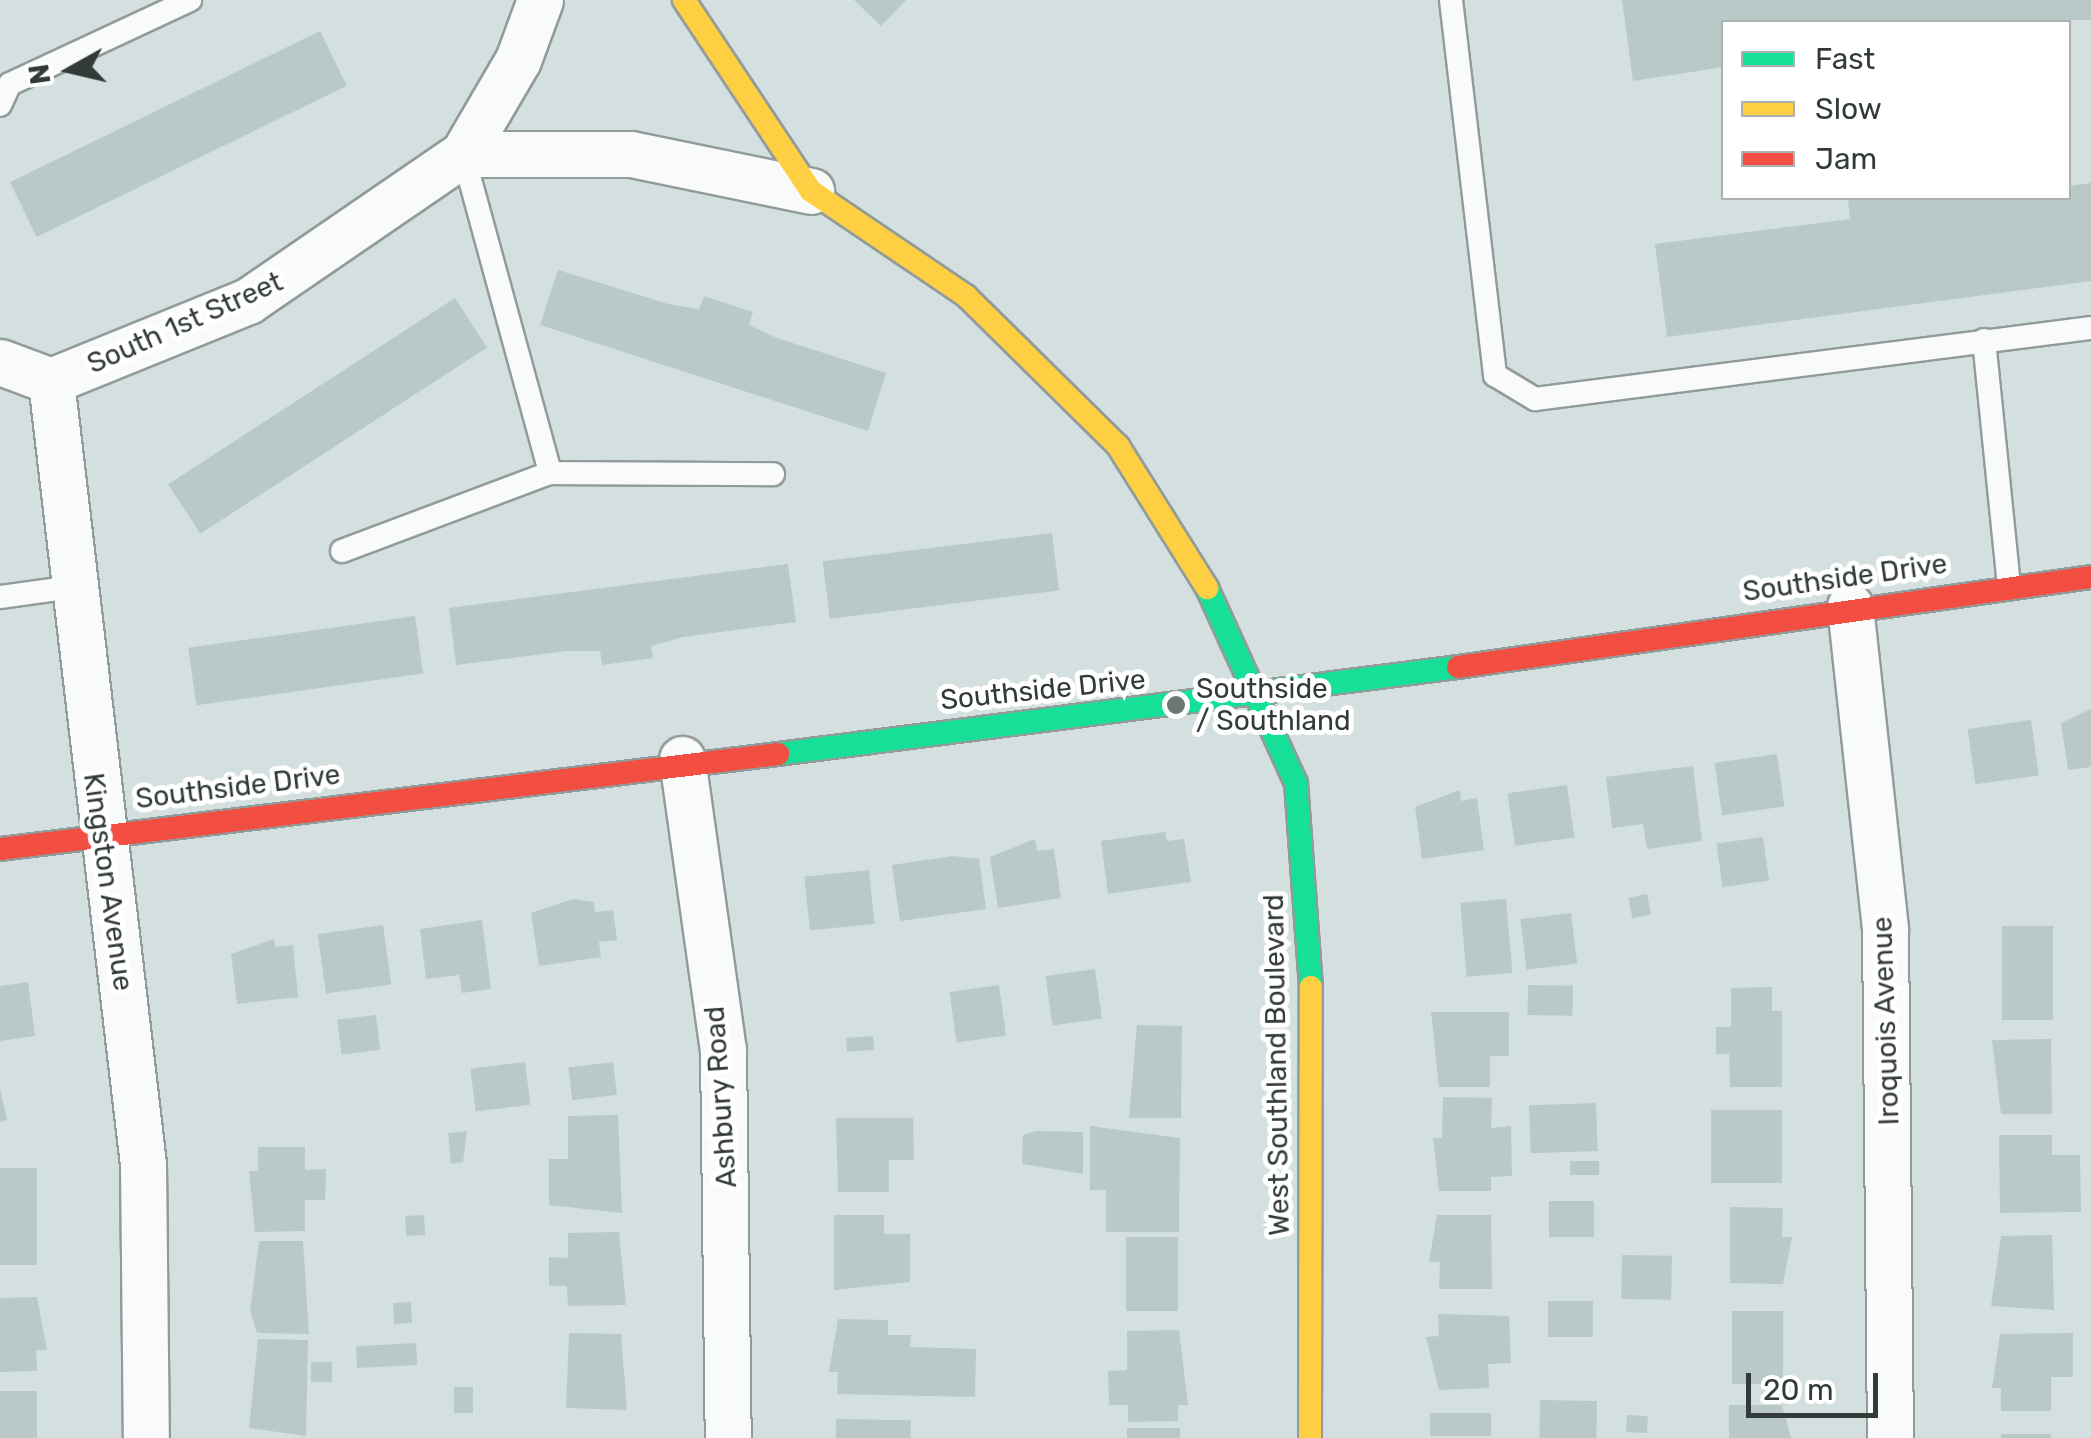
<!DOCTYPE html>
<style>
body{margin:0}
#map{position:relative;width:2091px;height:1438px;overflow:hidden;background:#d4e0df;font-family:Rubik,sans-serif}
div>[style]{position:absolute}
.building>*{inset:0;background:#b8c9c8;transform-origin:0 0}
.roads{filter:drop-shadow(2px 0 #919b9a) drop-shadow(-2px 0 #919b9a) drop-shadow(0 2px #919b9a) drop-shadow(0 -2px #919b9a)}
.lane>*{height:22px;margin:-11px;padding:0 11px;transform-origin:11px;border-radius:11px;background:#f9fafa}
.street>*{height:45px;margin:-22.5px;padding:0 22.5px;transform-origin:22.5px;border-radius:22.5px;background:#f9fafa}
.fast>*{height:22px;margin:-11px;padding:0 11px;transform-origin:11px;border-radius:11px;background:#16e098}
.slow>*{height:22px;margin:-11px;padding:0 11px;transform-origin:11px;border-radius:11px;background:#ffcf43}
.jam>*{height:22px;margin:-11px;padding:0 11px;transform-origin:11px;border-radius:11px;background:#f24e42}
.dots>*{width:28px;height:28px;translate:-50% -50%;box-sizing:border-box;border:5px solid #fff;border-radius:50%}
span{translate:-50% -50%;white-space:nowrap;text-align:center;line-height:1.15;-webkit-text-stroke:10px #fff;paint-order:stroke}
.street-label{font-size:28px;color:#323b3a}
.poi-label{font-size:28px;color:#323b3a}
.left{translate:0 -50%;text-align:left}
.legend{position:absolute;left:1721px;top:20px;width:350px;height:180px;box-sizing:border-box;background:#fff;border:2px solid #adb1b0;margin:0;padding:12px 18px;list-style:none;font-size:30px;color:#323b3a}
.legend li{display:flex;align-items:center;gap:20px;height:50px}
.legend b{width:50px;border:2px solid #adb1b0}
.north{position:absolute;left:20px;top:20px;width:100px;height:100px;-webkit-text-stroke:8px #fff;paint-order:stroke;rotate:262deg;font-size:28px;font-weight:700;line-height:40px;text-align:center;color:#323b3a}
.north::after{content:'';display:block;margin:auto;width:35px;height:45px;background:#323b3a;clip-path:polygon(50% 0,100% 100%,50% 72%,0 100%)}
.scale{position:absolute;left:1746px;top:1373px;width:132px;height:45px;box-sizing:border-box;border:5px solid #323b3a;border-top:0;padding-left:12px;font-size:30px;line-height:35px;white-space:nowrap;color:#323b3a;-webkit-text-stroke:8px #fff;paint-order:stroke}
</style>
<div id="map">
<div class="building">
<i style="clip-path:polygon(854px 0,906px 0,881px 26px)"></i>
<i style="clip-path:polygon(1622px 0,2091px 0,2091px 20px,1724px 22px,1724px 67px,1633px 81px)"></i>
<i style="left:320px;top:31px;width:61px;height:345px;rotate:64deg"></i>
<i style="clip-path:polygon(2091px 183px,2091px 281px,1667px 337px,1655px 244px,1850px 219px,1848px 198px,2068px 198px,2068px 186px)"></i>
<i style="clip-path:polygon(558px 270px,668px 304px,699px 309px,704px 296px,753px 312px,749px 325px,777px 338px,886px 373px,868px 431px,540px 325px)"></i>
<i style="left:455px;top:298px;width:59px;height:342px;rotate:57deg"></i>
<i style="left:1052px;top:533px;width:58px;height:231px;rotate:83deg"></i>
<i style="clip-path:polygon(788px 564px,796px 622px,683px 637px,651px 646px,653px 658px,602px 665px,600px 651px,566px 651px,456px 665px,449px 608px)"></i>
<i style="left:415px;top:616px;width:58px;height:229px;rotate:82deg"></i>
<i style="clip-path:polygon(2091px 709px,2091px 767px,2068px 770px,2061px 723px)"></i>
<i style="left:2031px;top:720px;width:56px;height:64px;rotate:82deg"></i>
<i style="left:1777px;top:754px;width:53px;height:63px;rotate:82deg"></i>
<i style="clip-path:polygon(1693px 766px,1702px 841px,1647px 849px,1643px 824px,1612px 828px,1606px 777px)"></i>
<i style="left:1567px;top:785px;width:53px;height:60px;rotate:82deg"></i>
<i style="clip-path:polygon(1460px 790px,1461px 801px,1477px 798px,1484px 850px,1422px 859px,1415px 807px)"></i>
<i style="clip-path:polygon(1165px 832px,1167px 841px,1184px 839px,1191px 882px,1108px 894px,1101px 841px)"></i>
<i style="left:1763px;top:837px;width:44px;height:47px;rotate:82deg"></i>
<i style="clip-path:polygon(1035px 839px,1037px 851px,1054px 849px,1061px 898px,998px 908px,990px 857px)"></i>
<i style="clip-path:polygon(953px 856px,979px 859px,986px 909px,900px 921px,892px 865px)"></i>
<i style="left:869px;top:870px;width:54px;height:65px;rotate:84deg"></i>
<i style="left:1647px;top:894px;width:21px;height:19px;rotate:79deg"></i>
<i style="clip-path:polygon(573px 899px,594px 902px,595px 912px,613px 910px,617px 940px,599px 942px,601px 957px,539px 966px,531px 913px)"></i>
<i style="left:1506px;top:899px;width:74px;height:46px;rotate:85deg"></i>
<i style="left:1571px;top:913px;width:51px;height:51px;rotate:83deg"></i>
<i style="clip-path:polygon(482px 920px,491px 989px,462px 993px,459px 975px,426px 979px,420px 929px)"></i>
<i style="left:383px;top:925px;width:60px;height:66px;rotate:82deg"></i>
<i style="left:2002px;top:926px;width:51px;height:94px"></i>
<i style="clip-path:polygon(274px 939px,275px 947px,293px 945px,298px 997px,237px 1004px,231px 954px)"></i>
<i style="left:1095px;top:969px;width:50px;height:50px;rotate:82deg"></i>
<i style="clip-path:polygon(28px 982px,35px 1036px,0 1041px,0 986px)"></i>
<i style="left:999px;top:985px;width:51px;height:50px;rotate:82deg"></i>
<i style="left:1528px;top:985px;width:45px;height:30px;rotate:1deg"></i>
<i style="clip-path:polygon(1772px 987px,1772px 1011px,1782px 1011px,1782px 1087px,1730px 1087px,1729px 1054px,1716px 1054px,1716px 1027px,1731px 1027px,1731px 988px)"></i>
<i style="clip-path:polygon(1431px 1012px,1509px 1012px,1509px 1056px,1490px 1056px,1490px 1087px,1439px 1087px)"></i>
<i style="left:376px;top:1015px;width:35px;height:39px;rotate:83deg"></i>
<i style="clip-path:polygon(1137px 1025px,1182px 1026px,1181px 1118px,1129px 1118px)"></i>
<i style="left:873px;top:1036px;width:14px;height:27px;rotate:86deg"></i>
<i style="clip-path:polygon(2051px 1039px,2052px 1114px,2001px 1114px,1992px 1040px)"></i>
<i style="left:525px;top:1062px;width:43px;height:55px;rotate:83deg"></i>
<i style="left:613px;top:1062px;width:33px;height:45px;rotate:83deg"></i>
<i style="clip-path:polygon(0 1087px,7px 1120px,0 1122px)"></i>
<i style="clip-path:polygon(1443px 1097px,1492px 1098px,1491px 1128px,1511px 1126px,1512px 1176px,1491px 1177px,1491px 1191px,1439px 1191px,1433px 1138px,1442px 1138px)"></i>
<i style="left:1596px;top:1103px;width:48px;height:67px;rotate:88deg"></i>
<i style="left:1711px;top:1110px;width:71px;height:73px"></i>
<i style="clip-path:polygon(618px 1115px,622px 1213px,549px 1205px,549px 1159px,568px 1159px,568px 1116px)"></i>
<i style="clip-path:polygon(836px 1118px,913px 1118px,914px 1160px,889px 1160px,889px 1192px,838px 1192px)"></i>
<i style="clip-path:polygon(1090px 1126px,1180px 1138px,1179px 1232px,1106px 1232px,1106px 1190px,1090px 1190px)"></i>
<i style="clip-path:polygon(467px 1131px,463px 1162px,451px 1164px,448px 1133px)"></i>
<i style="clip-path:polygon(1036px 1131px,1083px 1132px,1083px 1174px,1022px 1164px,1023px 1135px)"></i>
<i style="clip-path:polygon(1999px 1135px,2052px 1135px,2052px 1155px,2080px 1155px,2081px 1212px,2000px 1213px)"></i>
<i style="clip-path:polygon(258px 1147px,305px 1147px,305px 1170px,326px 1169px,325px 1200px,305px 1200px,305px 1231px,255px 1232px,249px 1171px,258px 1171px)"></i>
<i style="left:1599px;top:1161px;width:14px;height:29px;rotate:90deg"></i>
<i style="left:0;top:1168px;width:37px;height:97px"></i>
<i style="left:1549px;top:1201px;width:45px;height:36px"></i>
<i style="clip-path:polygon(1730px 1207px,1783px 1208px,1782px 1237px,1792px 1237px,1783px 1284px,1730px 1283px)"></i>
<i style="left:424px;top:1215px;width:20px;height:19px;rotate:87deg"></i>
<i style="clip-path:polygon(834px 1215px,884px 1215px,884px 1234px,910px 1234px,910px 1282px,834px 1290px)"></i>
<i style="clip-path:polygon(1437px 1215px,1491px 1215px,1492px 1289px,1439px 1289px,1440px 1262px,1429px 1262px)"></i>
<i style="clip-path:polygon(619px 1232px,626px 1305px,568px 1306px,567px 1286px,549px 1286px,549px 1257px,568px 1258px,568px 1233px)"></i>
<i style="clip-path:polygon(2052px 1235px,2054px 1310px,1991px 1306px,2001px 1236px)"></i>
<i style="left:1126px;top:1237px;width:52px;height:74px"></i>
<i style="clip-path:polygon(259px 1241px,303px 1241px,309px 1334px,257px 1333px,250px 1311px)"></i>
<i style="left:1622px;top:1255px;width:50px;height:44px;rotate:1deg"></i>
<i style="clip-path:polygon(37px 1297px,47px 1350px,36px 1350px,37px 1371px,0 1372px,0 1298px)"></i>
<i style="left:1548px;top:1301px;width:45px;height:36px"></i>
<i style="left:411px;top:1302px;width:21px;height:18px;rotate:87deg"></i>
<i style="left:1732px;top:1311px;width:51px;height:73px"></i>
<i style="clip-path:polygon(1438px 1314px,1509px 1316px,1511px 1363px,1488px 1364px,1489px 1388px,1439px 1390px,1426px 1337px,1439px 1336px)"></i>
<i style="clip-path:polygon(838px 1319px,888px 1320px,888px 1335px,911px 1335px,910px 1347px,976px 1349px,975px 1397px,837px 1394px,838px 1372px,829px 1372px)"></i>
<i style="clip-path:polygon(1179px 1330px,1188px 1405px,1178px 1405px,1178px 1421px,1128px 1422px,1128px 1405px,1109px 1405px,1108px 1371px,1127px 1370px,1127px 1331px)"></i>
<i style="clip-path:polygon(569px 1333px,621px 1334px,627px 1410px,566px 1408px)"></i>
<i style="clip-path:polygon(2073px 1333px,2073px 1377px,2051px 1377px,2051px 1411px,2001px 1411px,2001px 1388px,1992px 1388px,2000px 1334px)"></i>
<i style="clip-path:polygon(258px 1339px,308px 1340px,306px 1436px,249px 1428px)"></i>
<i style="left:416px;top:1343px;width:22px;height:60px;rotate:87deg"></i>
<i style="left:311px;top:1362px;width:21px;height:20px"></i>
<i style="left:454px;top:1387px;width:19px;height:26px"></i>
<i style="left:0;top:1391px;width:37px;height:47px"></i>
<i style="left:1540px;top:1400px;width:57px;height:38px;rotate:1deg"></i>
<i style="clip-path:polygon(1729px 1405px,1782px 1405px,1791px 1438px,1729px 1438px)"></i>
<i style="left:1430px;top:1413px;width:61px;height:23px"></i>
<i style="left:1627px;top:1415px;width:21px;height:17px;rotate:3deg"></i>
<i style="left:836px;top:1419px;width:75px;height:19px;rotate:1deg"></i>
<i style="left:1127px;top:1428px;width:53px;height:10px"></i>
<i style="left:2001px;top:1434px;width:50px;height:4px"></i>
</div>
<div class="roads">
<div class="lane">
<i style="left:1451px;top:0;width:378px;rotate:83.3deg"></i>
<i style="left:1495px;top:375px;width:47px;rotate:31deg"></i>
<i style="left:1535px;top:399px;width:561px;rotate:-7.28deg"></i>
<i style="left:0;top:105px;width:23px;rotate:-65deg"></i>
<i style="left:10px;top:84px;width:199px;rotate:-25deg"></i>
<i style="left:463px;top:154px;width:331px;rotate:74.7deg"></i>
<i style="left:1984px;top:340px;width:248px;rotate:84.2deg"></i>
<i style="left:342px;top:551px;width:222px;rotate:-20.6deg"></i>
<i style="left:550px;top:473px;width:223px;rotate:0.3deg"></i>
<i style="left:0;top:597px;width:74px;rotate:-7.8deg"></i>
</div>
<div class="street">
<i style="left:463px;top:154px;width:168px"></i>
<i style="left:631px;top:154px;width:184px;rotate:11.6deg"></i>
<i style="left:0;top:362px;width:54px;rotate:20.4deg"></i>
<i style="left:51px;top:381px;width:788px;rotate:83.3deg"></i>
<i style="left:143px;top:1164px;width:274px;rotate:89.4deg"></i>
<i style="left:51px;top:381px;width:213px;rotate:-22.1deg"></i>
<i style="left:248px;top:301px;width:260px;rotate:-34.4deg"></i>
<i style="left:463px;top:154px;width:109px;rotate:-59.7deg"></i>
<i style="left:518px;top:60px;width:64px;rotate:-69.9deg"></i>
<i style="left:1850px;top:606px;width:325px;rotate:83.8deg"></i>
<i style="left:1885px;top:929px;width:509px;rotate:89.44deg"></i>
<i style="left:682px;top:759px;width:293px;rotate:82deg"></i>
<i style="left:723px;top:1049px;width:389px;rotate:89.3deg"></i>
</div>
<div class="fast">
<i style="left:1207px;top:588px;width:214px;rotate:65.5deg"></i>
<i style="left:1296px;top:783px;width:205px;rotate:85.8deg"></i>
<i style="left:778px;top:754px;width:686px;rotate:-7.29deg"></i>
</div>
<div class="slow">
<i style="left:684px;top:0;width:229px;rotate:56.4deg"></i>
<i style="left:811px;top:191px;width:187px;rotate:34.1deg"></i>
<i style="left:966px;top:296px;width:214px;rotate:44.6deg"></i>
<i style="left:1118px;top:446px;width:168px;rotate:57.9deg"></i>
<i style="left:1310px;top:1438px;width:451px;rotate:-89.9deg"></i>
</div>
<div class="jam">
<i style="left:1458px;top:667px;width:639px;rotate:-8.09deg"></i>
<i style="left:0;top:849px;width:784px;rotate:-6.96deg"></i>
</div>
</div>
<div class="dots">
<i style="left:1176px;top:705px;background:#6b7574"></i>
</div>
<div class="street-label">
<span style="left:185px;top:323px;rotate:-24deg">South 1st Street</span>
<span style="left:1845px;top:578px;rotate:-8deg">Southside Drive</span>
<span style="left:1043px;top:690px;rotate:-6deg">Southside Drive</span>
<span style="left:238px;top:787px;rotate:-7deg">Southside Drive</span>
<span style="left:108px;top:882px;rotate:82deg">Kingston Avenue</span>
<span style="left:1886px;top:1021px;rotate:-92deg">Iroquois Avenue</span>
<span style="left:1277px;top:1065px;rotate:-91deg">West Southland Boulevard</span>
<span style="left:721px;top:1097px;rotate:-94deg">Ashbury Road</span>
</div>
<div class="poi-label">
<span class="left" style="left:1196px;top:705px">Southside<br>/ Southland</span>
</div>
<ul class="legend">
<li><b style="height:12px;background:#16e098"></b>Fast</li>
<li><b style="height:12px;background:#ffcf43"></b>Slow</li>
<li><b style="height:12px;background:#f24e42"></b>Jam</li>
</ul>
<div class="north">N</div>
<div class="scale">20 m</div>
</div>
